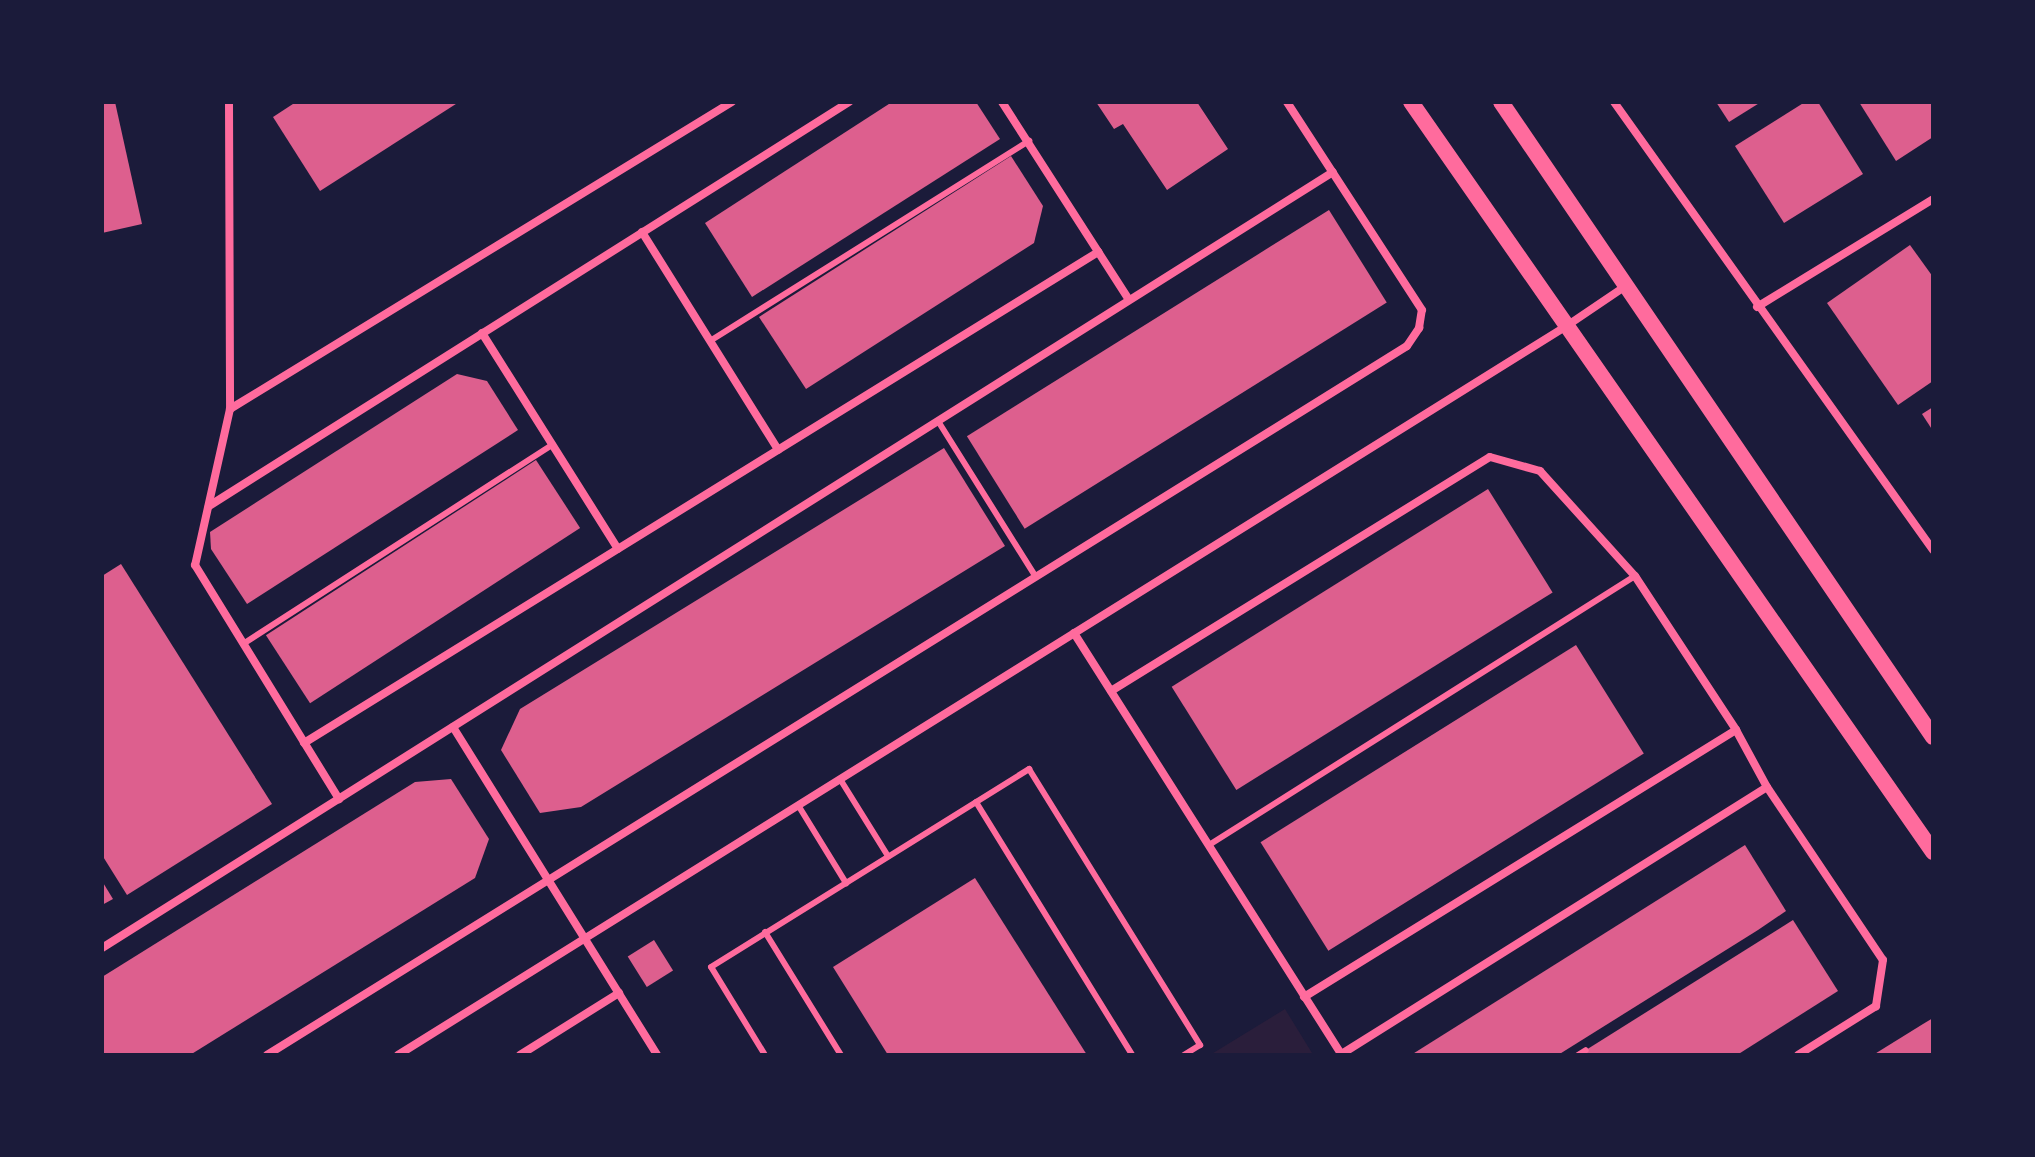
<!DOCTYPE html>
<style>
body{margin:0}
#map{position:relative;width:2035px;height:1157px;overflow:hidden;background:#1b1b3a;font-family:"PT Sans",sans-serif}
div>[style]{position:absolute}
.green>*{inset:0;background:#2a1e3b}
.building>*{inset:0;background:#dd5f8e;transform-origin:0 0}
.service>*{height:6px;margin:-3px;padding:0 3px;transform-origin:3px;border-radius:3px;background:#ff6b9d}
.minor>*{height:8px;margin:-4px;padding:0 4px;transform-origin:4px;border-radius:4px;background:#ff6b9d}
.secondary>*{height:16px;margin:-8px;padding:0 8px;transform-origin:8px;border-radius:8px;background:#ff6b9d}
span{translate:-50% -50%;white-space:nowrap;text-align:center;line-height:1.15;-webkit-text-stroke:8px #1b1b3a;paint-order:stroke}
.frame{position:absolute;inset:0;border:104px solid #1b1b3a;pointer-events:none}
</style>
<div id="map">
<div class="green">
<i style="clip-path:polygon(1285px 1009px,1312px 1053px,1309px 1055px,1210px 1055px)"></i>
</div>
<div class="building">
<i style="clip-path:polygon(102px 102px,115px 102px,142px 224px,102px 233px)"></i>
<i style="clip-path:polygon(296px 102px,459px 102px,320px 191px,273px 117px)"></i>
<i style="clip-path:polygon(892px 102px,976px 102px,1000px 139px,752px 297px,705px 223px)"></i>
<i style="clip-path:polygon(1096px 102px,1197px 102px,1228px 149px,1167px 190px,1123px 124px,1114px 129px)"></i>
<i style="clip-path:polygon(1716px 102px,1761px 102px,1729px 122px)"></i>
<i style="clip-path:polygon(1805px 102px,1818px 102px,1863px 174px,1784px 223px,1735px 146px)"></i>
<i style="clip-path:polygon(1859px 102px,1933px 102px,1933px 137px,1896px 161px)"></i>
<i style="clip-path:polygon(1011px 156px,1043px 206px,1034px 243px,806px 389px,759px 317px)"></i>
<i style="left:1329px;top:210px;width:109px;height:427px;rotate:58deg"></i>
<i style="clip-path:polygon(1910px 245px,1933px 277px,1933px 381px,1898px 405px,1827px 303px)"></i>
<i style="clip-path:polygon(457px 374px,487px 381px,518px 430px,247px 604px,211px 549px,210px 532px)"></i>
<i style="clip-path:polygon(1933px 407px,1933px 431px,1922px 414px)"></i>
<i style="clip-path:polygon(944px 448px,1005px 546px,581px 807px,540px 813px,501px 750px,520px 709px)"></i>
<i style="left:536px;top:460px;width:81px;height:322px;rotate:57deg"></i>
<i style="left:1488px;top:489px;width:122px;height:373px;rotate:58deg"></i>
<i style="clip-path:polygon(121px 564px,272px 804px,127px 895px,102px 855px,102px 576px)"></i>
<i style="left:1576px;top:645px;width:128px;height:372px;rotate:58deg"></i>
<i style="clip-path:polygon(451px 779px,489px 839px,475px 878px,190px 1055px,102px 1055px,102px 977px,415px 782px)"></i>
<i style="clip-path:polygon(1745px 845px,1786px 911px,1758px 930px,1558px 1055px,1411px 1055px)"></i>
<i style="clip-path:polygon(975px 878px,1087px 1055px,888px 1055px,833px 967px)"></i>
<i style="clip-path:polygon(102px 881px,113px 899px,102px 905px)"></i>
<i style="clip-path:polygon(1793px 920px,1838px 991px,1737px 1055px,1578px 1055px)"></i>
<i style="left:654px;top:940px;width:36px;height:31px;rotate:58deg"></i>
<i style="clip-path:polygon(1933px 1018px,1933px 1055px,1873px 1055px,1923px 1024px)"></i>
</div>
<div class="service">
<i style="left:710px;top:341px;width:377px;rotate:-32.1deg"></i>
<i style="left:938px;top:421px;width:184px;rotate:57.9deg"></i>
<i style="left:243px;top:644px;width:368px;rotate:-32.8deg"></i>
<i style="left:840px;top:779px;width:91px;rotate:58.1deg"></i>
<i style="left:976px;top:802px;width:297px;rotate:58.3deg"></i>
<i style="left:798px;top:805px;width:92px;rotate:58.4deg"></i>
<i style="left:1209px;top:845px;width:504px;rotate:-32.27deg"></i>
<i style="left:765px;top:932px;width:145px;rotate:58.3deg"></i>
<i style="left:765px;top:1055px;width:103px;rotate:-121.5deg"></i>
<i style="left:711px;top:967px;width:375px;rotate:-31.9deg"></i>
<i style="left:1029px;top:769px;width:325px;rotate:58.2deg"></i>
<i style="left:1200px;top:1045px;width:19px;rotate:148deg"></i>
<i style="left:1578px;top:1055px;width:9px;rotate:-32deg"></i>
</div>
<div class="minor">
<i style="left:229px;top:102px;width:307px;rotate:89.8deg"></i>
<i style="left:230px;top:409px;width:160px;rotate:102.6deg"></i>
<i style="left:195px;top:565px;width:275px;rotate:58.4deg"></i>
<i style="left:1002px;top:102px;width:235px;rotate:57.3deg"></i>
<i style="left:1614px;top:102px;width:550px;rotate:54.55deg"></i>
<i style="left:642px;top:232px;width:257px;rotate:58deg"></i>
<i style="left:1757px;top:307px;width:206px;rotate:-31.5deg"></i>
<i style="left:482px;top:333px;width:255px;rotate:57.8deg"></i>
<i style="left:230px;top:409px;width:588px;rotate:-31.45deg"></i>
<i style="left:209px;top:506px;width:757px;rotate:-32.26deg"></i>
<i style="left:1074px;top:633px;width:499px;rotate:57.6deg"></i>
<i style="left:1111px;top:691px;width:445px;rotate:-31.7deg"></i>
<i style="left:1490px;top:457px;width:52px;rotate:15.6deg"></i>
<i style="left:1540px;top:471px;width:142px;rotate:47.9deg"></i>
<i style="left:1635px;top:576px;width:184px;rotate:56.7deg"></i>
<i style="left:1736px;top:730px;width:65px;rotate:61.5deg"></i>
<i style="left:1767px;top:787px;width:208px;rotate:56.2deg"></i>
<i style="left:1883px;top:960px;width:47px;rotate:98.7deg"></i>
<i style="left:1876px;top:1006px;width:92px;rotate:147.9deg"></i>
<i style="left:453px;top:727px;width:386px;rotate:58.1deg"></i>
<i style="left:304px;top:743px;width:934px;rotate:-31.73deg"></i>
<i style="left:102px;top:948px;width:1455px;rotate:-32.23deg"></i>
<i style="left:1304px;top:997px;width:508px;rotate:-31.72deg"></i>
<i style="left:267px;top:1055px;width:1342px;rotate:-31.88deg"></i>
<i style="left:1407px;top:346px;width:22px;rotate:-56deg"></i>
<i style="left:1419px;top:328px;width:18px;rotate:-81deg"></i>
<i style="left:1422px;top:310px;width:248px;rotate:-123deg"></i>
<i style="left:398px;top:1055px;width:1379px;rotate:-31.96deg"></i>
<i style="left:1568px;top:325px;width:71px;rotate:-34.1deg"></i>
<i style="left:520px;top:1055px;width:117px;rotate:-32.1deg"></i>
<i style="left:1340px;top:1055px;width:504px;rotate:-32.11deg"></i>
</div>
<div class="secondary">
<i style="left:1411px;top:102px;width:914px;rotate:55.16deg"></i>
<i style="left:1501px;top:102px;width:768px;rotate:55.77deg"></i>
</div>
<div class="frame"></div>
</div>
